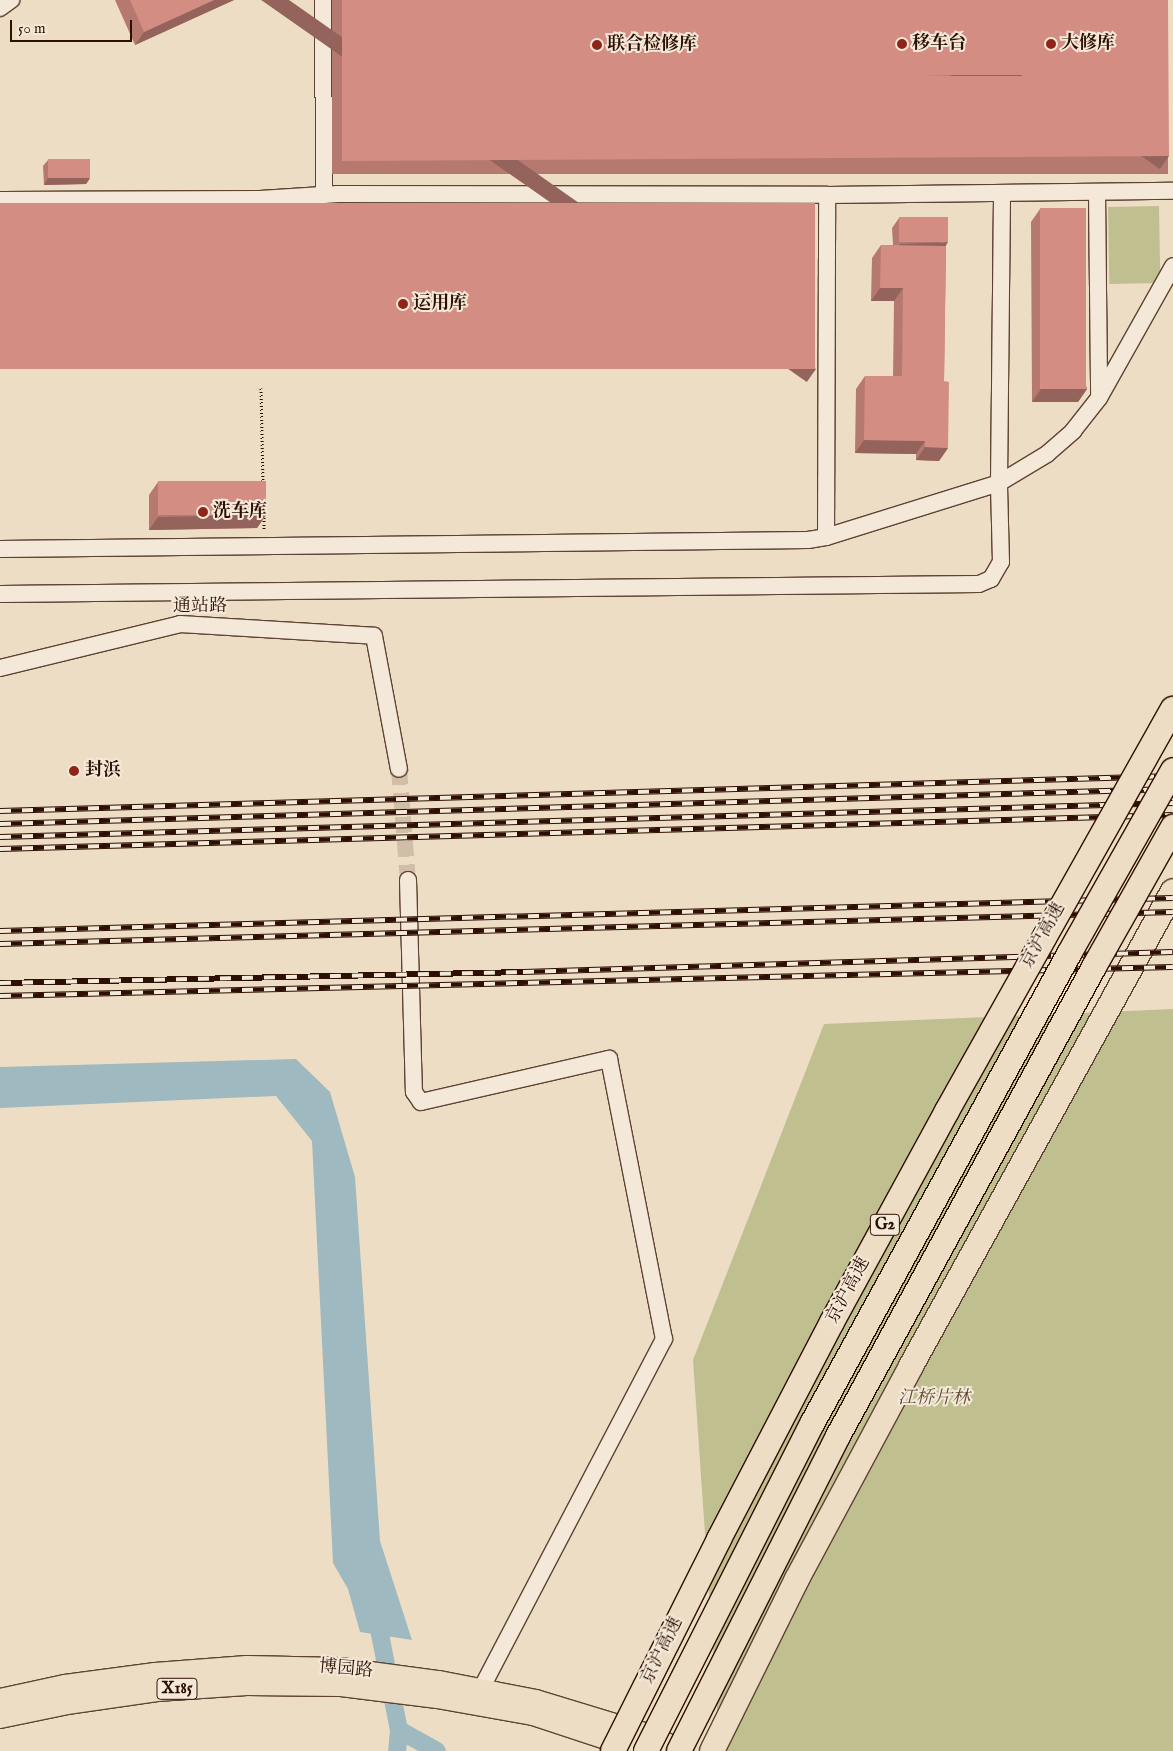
<!DOCTYPE html>
<meta charset="utf-8">
<style>
body{margin:0}
#map{position:relative;width:1173px;height:1751px;overflow:hidden;background:#eeddc5;font-family:"IM FELL English","Noto Serif SC",serif}
div>[style]{position:absolute}
.green>*{inset:0;background:#c0bf90;transform-origin:0 0}
.water>*{inset:0;background:#9eb9bf}
.canal>*{height:18px;margin:-9px;padding:0 9px;transform-origin:9px;border-radius:9px;background:#9eb9bf}
.minor-tunnel>*{height:16px;margin-top:-8px;transform-origin:0;background:repeating-linear-gradient(90deg,#d1bea8 0 16px,transparent 0 24px)}
.path>*{height:3px;margin-top:-1.5px;transform-origin:0;background:repeating-linear-gradient(90deg,#2e1003 0 1px,transparent 0 3.5px)}
.roads{filter:drop-shadow(1px 0 #5e4334) drop-shadow(-1px 0 #5e4334) drop-shadow(0 1px #5e4334) drop-shadow(0 -1px #5e4334)}
.minor>*{height:16px;margin:-8px;padding:0 8px;transform-origin:8px;border-radius:8px;background:#f4e9d9}
.major>*{height:20px;margin:-10px;padding:0 10px;transform-origin:10px;border-radius:10px;background:#eeddc5}
.highway>*{height:24px;margin:-12px;padding:0 12px;transform-origin:12px;border-radius:12px;background:#eeddc5}
.rail>*{height:5.5px;margin-top:-2.75px;transform-origin:0;background:repeating-linear-gradient(90deg,#f4e9d9 0 11px,#2e1003 0 22px);box-sizing:border-box;border-block:1px solid #2e1003}
.bridges{filter:drop-shadow(1px 0 #2e1003) drop-shadow(-1px 0 #2e1003) drop-shadow(0 1px #2e1003) drop-shadow(0 -1px #2e1003)}
.highway-bridge>*{height:24px;margin:-12px;padding:0 12px;transform-origin:12px;border-radius:12px;background:#eeddc5}
.wall>*{inset:0;background:#b67970;transform-origin:0 0}
.shaded-wall>*{inset:0;background:#94635b;transform-origin:0 0}
.building>*{inset:0;background:#d48d82;transform-origin:0 0}
.dots>*{width:14px;height:14px;translate:-50% -50%;box-sizing:border-box;border:2px solid #f4e9d9;border-radius:50%}
span{translate:-50% -50%;white-space:nowrap;text-align:center;line-height:1.15;-webkit-text-stroke:4px #f4e9d9;paint-order:stroke}
.shield-label span{padding:1px 4px;background:#f4e9d9;border:1px solid;border-radius:4px;-webkit-text-stroke-width:0}
.shield-label{font-size:16px;color:#2e1003;font-weight:700}
.poi-label{font-size:18px;color:#2e1003;font-weight:700}
.left{translate:0 -50%;text-align:left}
.street-label{font-size:18px;color:#2e1003}
.park-label{font-size:18px;color:#614d34;font-style:italic}
.scale{position:absolute;left:10px;top:20px;width:122px;height:22px;box-sizing:border-box;border:2px solid #2e1003;border-top:0;padding-left:6px;font-size:15px;line-height:18px;white-space:nowrap;color:#2e1003;-webkit-text-stroke:4px #f4e9d9;paint-order:stroke}
</style>
<div id="map">
<div class="green">
<i style="left:1159px;top:206px;width:77px;height:51px;rotate:89deg"></i>
<i style="clip-path:polygon(1173px 1009px,1173px 1751px,720px 1751px,693px 1360px,824px 1024px)"></i>
</div>
<div class="water">
<i style="clip-path:polygon(296px 1059px,330px 1092px,355px 1177px,380px 1541px,412px 1640px,360px 1632px,348px 1589px,333px 1563px,312px 1141px,276px 1096px,0 1108px,0 1067px)"></i>
</div>
<div class="canal">
<i style="left:376px;top:1614px;width:118px;rotate:78.8deg"></i>
<i style="left:399px;top:1730px;width:21px;rotate:95deg"></i>
<i style="left:399px;top:1730px;width:43px;rotate:28.9deg"></i>
</div>
<div class="minor-tunnel">
<i style="left:399px;top:769px;width:111px;rotate:85.4deg"></i>
</div>
<div class="path">
<i style="left:261px;top:388px;width:97px;rotate:88.8deg"></i>
<i style="left:264px;top:514px;width:16px;rotate:90deg"></i>
</div>
<div class="roads">
<div class="minor">
<i style="left:323px;top:0;width:195px;rotate:89.7deg"></i>
<i style="left:0;top:8px;width:14px;rotate:-36deg"></i>
<i style="left:1097px;top:192px;width:204px;rotate:89.4deg"></i>
<i style="left:0;top:200px;width:260px;rotate:-0.2deg"></i>
<i style="left:260px;top:199px;width:78px;rotate:-3.7deg"></i>
<i style="left:338px;top:194px;width:489px;rotate:0.1deg"></i>
<i style="left:827px;top:195px;width:346px;rotate:-0.7deg"></i>
<i style="left:826px;top:537px;width:342px;rotate:-89.8deg"></i>
<i style="left:0;top:549px;width:808px;rotate:-0.64deg"></i>
<i style="left:808px;top:540px;width:18px;rotate:-9deg"></i>
<i style="left:826px;top:537px;width:181px;rotate:-17.3deg"></i>
<i style="left:999px;top:483px;width:56px;rotate:-31.1deg"></i>
<i style="left:1047px;top:454px;width:35px;rotate:-41deg"></i>
<i style="left:1073px;top:431px;width:42px;rotate:-51.8deg"></i>
<i style="left:1099px;top:398px;width:151px;rotate:-60.7deg"></i>
<i style="left:0;top:594px;width:979px;rotate:-0.59deg"></i>
<i style="left:979px;top:584px;width:13px;rotate:-23deg"></i>
<i style="left:991px;top:579px;width:20px;rotate:-60deg"></i>
<i style="left:1001px;top:562px;width:79px;rotate:-91.5deg"></i>
<i style="left:999px;top:483px;width:290px;rotate:-89.4deg"></i>
<i style="left:0;top:668px;width:185px;rotate:-13.7deg"></i>
<i style="left:180px;top:624px;width:194px;rotate:3.5deg"></i>
<i style="left:374px;top:636px;width:135px;rotate:79.4deg"></i>
<i style="left:408px;top:880px;width:212px;rotate:88.4deg"></i>
<i style="left:414px;top:1092px;width:12px;rotate:55deg"></i>
<i style="left:421px;top:1102px;width:193px;rotate:-12.9deg"></i>
<i style="left:609px;top:1059px;width:285px;rotate:78.9deg"></i>
<i style="left:664px;top:1339px;width:395px;rotate:117.6deg"></i>
</div>
<div class="major">
<i style="left:0;top:1699px;width:66px;rotate:-12.2deg"></i>
<i style="left:65px;top:1685px;width:91px;rotate:-7.6deg"></i>
<i style="left:155px;top:1673px;width:92px;rotate:-4.4deg"></i>
<i style="left:247px;top:1666px;width:93px;rotate:1.2deg"></i>
<i style="left:340px;top:1668px;width:100px;rotate:7.5deg"></i>
<i style="left:439px;top:1681px;width:99px;rotate:11.1deg"></i>
<i style="left:536px;top:1700px;width:116px;rotate:17deg"></i>
<i style="left:647px;top:1734px;width:40px;rotate:25deg"></i>
<i style="left:0;top:1718px;width:68px;rotate:-11.8deg"></i>
<i style="left:67px;top:1704px;width:91px;rotate:-8.2deg"></i>
<i style="left:157px;top:1691px;width:90px;rotate:-3.8deg"></i>
<i style="left:247px;top:1685px;width:94px;rotate:0.6deg"></i>
<i style="left:341px;top:1686px;width:97px;rotate:7.1deg"></i>
<i style="left:437px;top:1698px;width:97px;rotate:10deg"></i>
<i style="left:533px;top:1715px;width:115px;rotate:18.3deg"></i>
</div>
<div class="highway">
<i style="left:712px;top:1751px;width:192px;rotate:-63.7deg"></i>
<i style="left:797px;top:1579px;width:242px;rotate:-61.8deg"></i>
<i style="left:911px;top:1366px;width:542px;rotate:-61.12deg"></i>
</div>
</div>
<div class="rail">
<i style="left:0;top:811px;width:1174px;rotate:-1.71deg"></i>
<i style="left:0;top:824px;width:1174px;rotate:-1.71deg"></i>
<i style="left:0;top:837px;width:1173px;rotate:-1.66deg"></i>
<i style="left:0;top:849px;width:1173px;rotate:-1.66deg"></i>
<i style="left:0;top:931px;width:1173px;rotate:-1.61deg"></i>
<i style="left:0;top:944px;width:1173px;rotate:-1.56deg"></i>
<i style="left:0;top:983px;width:523px;rotate:-1.2deg"></i>
<i style="left:523px;top:972px;width:650px;rotate:-1.76deg"></i>
<i style="left:0;top:996px;width:1173px;rotate:-1.42deg"></i>
</div>
<div class="bridges">
<div class="highway-bridge">
<i style="left:613px;top:1751px;width:237px;rotate:-63.4deg"></i>
<i style="left:719px;top:1539px;width:245px;rotate:-62.5deg"></i>
<i style="left:832px;top:1322px;width:240px;rotate:-61.4deg"></i>
<i style="left:947px;top:1111px;width:461px;rotate:-60.7deg"></i>
<i style="left:646px;top:1751px;width:369px;rotate:-63.1deg"></i>
<i style="left:813px;top:1422px;width:533px;rotate:-61.32deg"></i>
<i style="left:1069px;top:954px;width:211px;rotate:-60.5deg"></i>
<i style="left:679px;top:1751px;width:353px;rotate:-63.2deg"></i>
<i style="left:838px;top:1436px;width:534px;rotate:-61.37deg"></i>
<i style="left:1094px;top:967px;width:161px;rotate:-60.6deg"></i>
</div>
</div>
<div class="wall">
<i style="clip-path:polygon(115px 0,234px 0,135px 45px)"></i>
<i style="left:332px;top:0;width:836px;height:174px"></i>
<i style="clip-path:polygon(48px 160px,90px 178px,86px 184px,44px 185px,43px 166px)"></i>
<i style="clip-path:polygon(1040px 209px,1087px 389px,1078px 402px,1032px 402px,1031px 222px)"></i>
<i style="clip-path:polygon(899px 218px,946px 246px,944px 381px,948px 448px,939px 461px,916px 460px,916px 454px,855px 453px,856px 389px,865px 376px,893px 376px,894px 301px,871px 301px,872px 258px,881px 245px,893px 245px,892px 228px)"></i>
<i style="clip-path:polygon(158px 482px,266px 515px,257px 528px,149px 530px,149px 495px)"></i>
</div>
<div class="shaded-wall">
<i style="clip-path:polygon(214px 0,234px 0,135px 45px,144px 32px)"></i>
<i style="clip-path:polygon(952px 75px,1022px 75px,1013px 88px,915px 89px)"></i>
<i style="left:1169px;top:156px;width:16px;height:827px;rotate:125deg"></i>
<i style="clip-path:polygon(48px 178px,90px 178px,86px 184px,44px 185px)"></i>
<i style="clip-path:polygon(948px 242px,942px 252px,893px 254px,900px 244px)"></i>
<i style="clip-path:polygon(880px 288px,903px 288px,894px 301px,871px 301px)"></i>
<i style="left:816px;top:369px;width:16px;height:816px;rotate:125deg"></i>
<i style="clip-path:polygon(1041px 389px,1087px 389px,1078px 402px,1032px 402px)"></i>
<i style="clip-path:polygon(864px 440px,925px 441px,916px 454px,855px 453px)"></i>
<i style="clip-path:polygon(925px 447px,948px 448px,939px 461px,916px 460px)"></i>
<i style="clip-path:polygon(266px 515px,257px 528px,149px 530px,158px 517px)"></i>
</div>
<div class="building">
<i style="clip-path:polygon(130px 0,214px 0,144px 32px)"></i>
<i style="clip-path:polygon(evenodd,342px 0,1168px 0,1169px 156px,342px 161px,342px 0,952px 75px,1022px 75px,1022px 76px,924px 76px,952px 75px)"></i>
<i style="left:90px;top:159px;width:19px;height:42px;rotate:90deg"></i>
<i style="left:815px;top:203px;width:166px;height:815px;rotate:90deg"></i>
<i style="left:1086px;top:208px;width:181px;height:46px;rotate:90deg"></i>
<i style="left:948px;top:217px;width:25px;height:49px;rotate:90deg"></i>
<i style="clip-path:polygon(881px 245px,946px 246px,944px 381px,949px 382px,948px 448px,925px 447px,925px 441px,864px 440px,865px 376px,902px 376px,903px 288px,880px 288px)"></i>
<i style="left:266px;top:481px;width:34px;height:108px;rotate:90deg"></i>
</div>
<div class="dots">
<i style="left:902px;top:44px;background:#8f2418"></i>
<i style="left:1051px;top:44px;background:#8f2418"></i>
<i style="left:597px;top:45px;background:#8f2418"></i>
<i style="left:403px;top:304px;background:#8f2418"></i>
<i style="left:203px;top:512px;background:#8f2418"></i>
<i style="left:74px;top:771px;background:#8f2418"></i>
</div>
<div class="shield-label">
<span style="left:885px;top:1225px">G2</span>
<span style="left:177px;top:1689px">X185</span>
</div>
<div class="poi-label">
<span class="left" style="left:912px;top:44px">移车台</span>
<span class="left" style="left:1061px;top:44px">大修库</span>
<span class="left" style="left:607px;top:45px">联合检修库</span>
<span class="left" style="left:413px;top:304px">运用库</span>
<span class="left" style="left:213px;top:512px">洗车库</span>
<span class="left" style="left:85px;top:771px">封浜</span>
</div>
<div class="street-label">
<span style="left:200px;top:607px">通站路</span>
<span style="left:1044px;top:936px;rotate:-61deg">京沪高速</span>
<span style="left:849px;top:1291px;rotate:-62deg">京沪高速</span>
<span style="left:663px;top:1651px;rotate:-64deg">京沪高速</span>
<span style="left:346px;top:1670px;rotate:5deg">博园路</span>
</div>
<div class="park-label">
<span style="left:934px;top:1399px">江桥片林</span>
</div>
<div class="scale">50 m</div>
</div>
